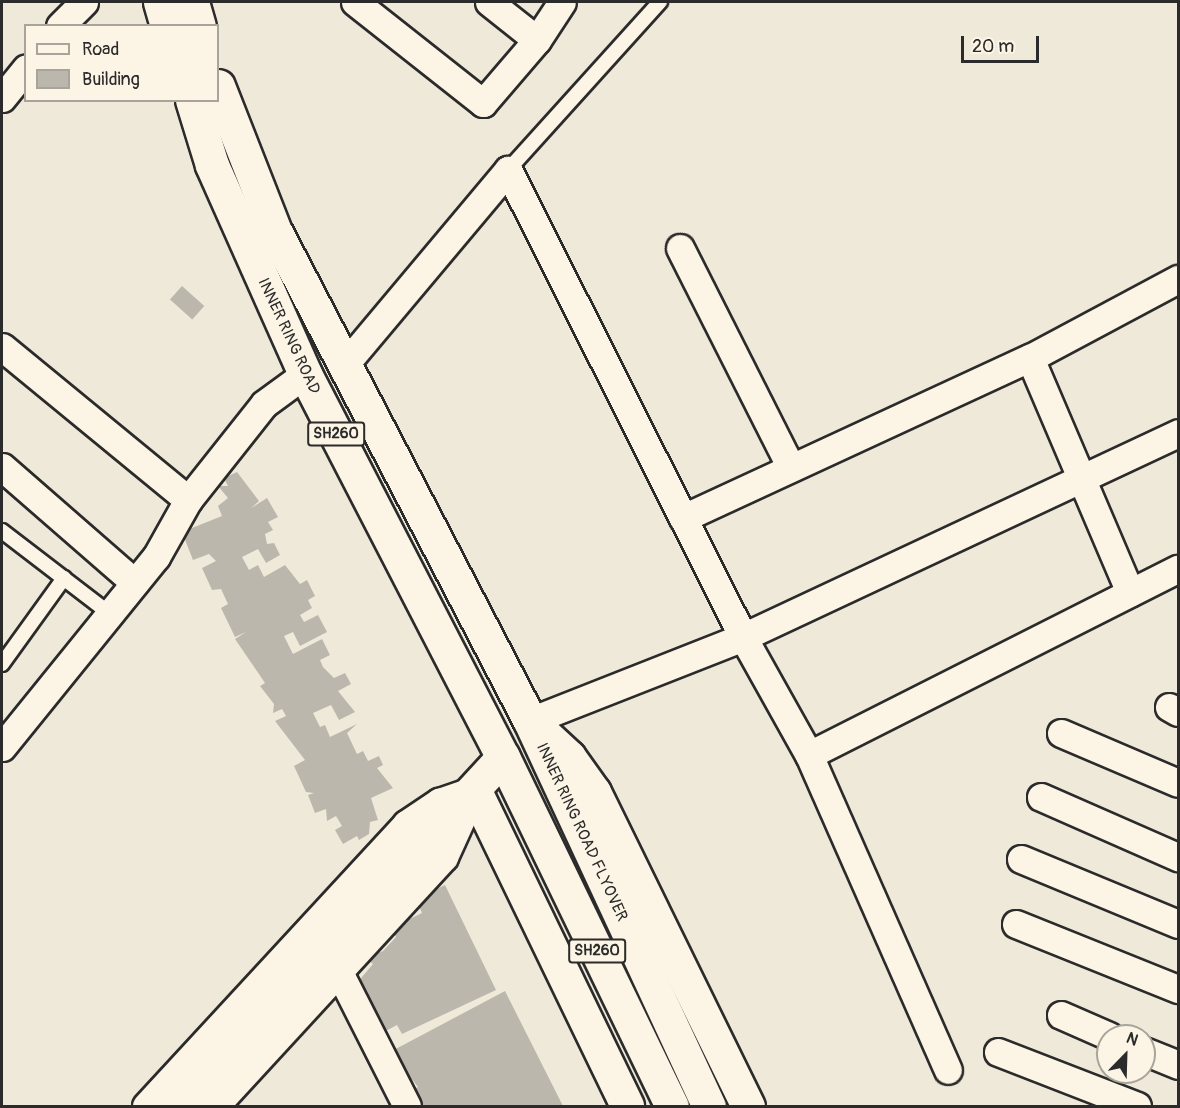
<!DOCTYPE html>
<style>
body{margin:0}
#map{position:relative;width:1180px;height:1108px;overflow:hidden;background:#efe9da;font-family:Pangolin,sans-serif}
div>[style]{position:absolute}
.building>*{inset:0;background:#bcb7ac;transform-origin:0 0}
.roads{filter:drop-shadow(2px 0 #2b2b2b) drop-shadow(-2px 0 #2b2b2b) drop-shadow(0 2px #2b2b2b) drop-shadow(0 -2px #2b2b2b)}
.lane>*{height:14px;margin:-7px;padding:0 7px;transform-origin:7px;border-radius:7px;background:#fcf5e5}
.street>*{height:27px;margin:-13.5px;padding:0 13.5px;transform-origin:13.5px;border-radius:13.5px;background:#fcf5e5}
.secondary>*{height:33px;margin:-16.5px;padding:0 16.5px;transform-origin:16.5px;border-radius:16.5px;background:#fcf5e5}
.highway>*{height:33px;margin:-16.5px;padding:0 16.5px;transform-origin:16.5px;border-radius:16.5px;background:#fcf5e5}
span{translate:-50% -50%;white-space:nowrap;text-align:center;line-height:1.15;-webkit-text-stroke:5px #fcf5e5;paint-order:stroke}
.shield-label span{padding:2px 4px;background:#fcf5e5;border:2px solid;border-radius:4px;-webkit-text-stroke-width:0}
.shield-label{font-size:15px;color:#2b2b2b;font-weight:700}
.street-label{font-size:16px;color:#2b2b2b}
.frame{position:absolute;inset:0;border:3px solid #2b2b2b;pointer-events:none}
.legend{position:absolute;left:24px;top:24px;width:195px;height:78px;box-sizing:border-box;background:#fcf5e5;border:2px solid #a8a49b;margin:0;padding:8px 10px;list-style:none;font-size:18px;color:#2b2b2b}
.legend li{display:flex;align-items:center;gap:12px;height:30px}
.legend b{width:30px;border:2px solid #a8a49b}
.north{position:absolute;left:1096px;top:1024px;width:60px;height:60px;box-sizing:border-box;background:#fcf5e5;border:2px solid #a8a49b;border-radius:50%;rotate:23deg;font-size:16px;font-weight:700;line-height:24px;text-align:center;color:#2b2b2b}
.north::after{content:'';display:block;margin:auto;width:21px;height:27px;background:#2b2b2b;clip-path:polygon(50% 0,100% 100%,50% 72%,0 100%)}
.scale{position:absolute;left:961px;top:36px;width:78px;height:27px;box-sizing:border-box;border:3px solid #2b2b2b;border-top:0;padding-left:8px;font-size:18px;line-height:21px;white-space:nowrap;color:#2b2b2b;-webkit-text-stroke:4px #fcf5e5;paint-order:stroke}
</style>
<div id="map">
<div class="building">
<i style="left:182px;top:286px;width:30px;height:18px;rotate:42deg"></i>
<i style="clip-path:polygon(237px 472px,259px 501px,251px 508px,267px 498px,278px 517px,268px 522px,273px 530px,265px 534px,267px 544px,274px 543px,280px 555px,266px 563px,258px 549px,242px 557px,249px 570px,258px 565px,264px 577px,285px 565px,300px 584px,307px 580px,315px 596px,308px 600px,312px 608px,300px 615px,304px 622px,318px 615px,327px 632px,300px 646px,293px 632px,284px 636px,293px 654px,322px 639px,330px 655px,320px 660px,323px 667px,334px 678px,345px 673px,351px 684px,338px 691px,355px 712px,339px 720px,331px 705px,313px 713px,320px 727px,325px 725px,330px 737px,357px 724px,347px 733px,357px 754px,363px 751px,368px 761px,379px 756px,383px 765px,377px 768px,393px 788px,371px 798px,378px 820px,370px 822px,369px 834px,359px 840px,357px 836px,343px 844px,335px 830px,342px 826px,336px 816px,327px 821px,326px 809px,315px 813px,308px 795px,314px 793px,306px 792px,294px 766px,305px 760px,275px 721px,286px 716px,282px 709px,273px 713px,274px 704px,260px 686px,265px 683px,235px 639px,246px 632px,235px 637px,221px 608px,228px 604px,221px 589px,212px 590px,202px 568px,216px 561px,209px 554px,193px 560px,182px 532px,222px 516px,218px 506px,228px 498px,218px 486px,228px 486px,224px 478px)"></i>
<i style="clip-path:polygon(445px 885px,496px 990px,402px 1034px,397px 1025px,380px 1034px,356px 984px,373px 964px,366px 958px,383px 951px,396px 937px,391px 928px,422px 913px,416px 899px)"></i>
<i style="clip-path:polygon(505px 991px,563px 1106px,409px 1106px,402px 1095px,418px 1087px,390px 1052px)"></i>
</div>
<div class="roads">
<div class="lane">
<i style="left:508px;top:170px;width:227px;rotate:-47.9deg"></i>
<i style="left:2px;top:531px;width:136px;rotate:37.5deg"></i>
<i style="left:2px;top:664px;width:106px;rotate:-54.2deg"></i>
</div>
<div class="street">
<i style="left:355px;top:2px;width:163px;rotate:38.3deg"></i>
<i style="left:483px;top:103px;width:83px;rotate:-49.4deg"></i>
<i style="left:537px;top:40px;width:45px;rotate:-56.7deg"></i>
<i style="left:489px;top:2px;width:61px;rotate:38.4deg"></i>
<i style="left:60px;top:26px;width:34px;rotate:-45deg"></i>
<i style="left:2px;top:98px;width:38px;rotate:-51deg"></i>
<i style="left:680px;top:248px;width:246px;rotate:63.2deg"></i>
<i style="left:2px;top:347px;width:241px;rotate:39.4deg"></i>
<i style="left:1030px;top:358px;width:168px;rotate:-28.1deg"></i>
<i style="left:346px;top:363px;width:252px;rotate:-50deg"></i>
<i style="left:508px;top:170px;width:523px;rotate:63.29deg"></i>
<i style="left:743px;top:637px;width:135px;rotate:60.8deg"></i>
<i style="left:809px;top:755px;width:344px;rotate:66.2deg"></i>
<i style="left:2px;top:467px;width:176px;rotate:41.1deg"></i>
<i style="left:683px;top:518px;width:382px;rotate:-24.8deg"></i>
<i style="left:1030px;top:358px;width:255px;rotate:66.9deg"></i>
<i style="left:1169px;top:707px;width:10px;rotate:29deg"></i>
<i style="left:530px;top:721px;width:229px;rotate:-21.5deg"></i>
<i style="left:743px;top:637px;width:480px;rotate:-25.1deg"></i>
<i style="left:1061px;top:733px;width:127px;rotate:23.1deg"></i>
<i style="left:2px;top:747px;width:245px;rotate:-51deg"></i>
<i style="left:156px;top:557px;width:65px;rotate:-60.7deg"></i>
<i style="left:188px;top:500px;width:122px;rotate:-51.6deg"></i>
<i style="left:264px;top:404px;width:51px;rotate:-36.2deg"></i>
<i style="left:809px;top:755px;width:413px;rotate:-26.8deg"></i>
<i style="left:1041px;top:797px;width:150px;rotate:23.7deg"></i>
<i style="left:1021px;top:859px;width:170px;rotate:22.5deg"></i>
<i style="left:1016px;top:924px;width:175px;rotate:21.9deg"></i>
<i style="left:339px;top:972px;width:150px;rotate:63.1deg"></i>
<i style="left:1061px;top:1015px;width:52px;rotate:23.6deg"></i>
<i style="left:1144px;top:1051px;width:37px;rotate:22deg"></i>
<i style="left:998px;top:1052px;width:149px;rotate:21.2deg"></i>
<i style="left:146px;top:1106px;width:384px;rotate:-47.3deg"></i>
<i style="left:406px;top:824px;width:40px;rotate:-34deg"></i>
<i style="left:439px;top:802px;width:36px;rotate:-19deg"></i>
<i style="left:215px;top:1106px;width:338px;rotate:-47.4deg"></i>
<i style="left:444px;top:857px;width:70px;rotate:-65.6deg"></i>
</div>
<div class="secondary">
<i style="left:530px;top:721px;width:53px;rotate:42.7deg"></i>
<i style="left:569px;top:757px;width:43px;rotate:54.5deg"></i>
<i style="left:594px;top:792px;width:350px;rotate:63.9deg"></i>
<i style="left:474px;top:789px;width:352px;rotate:64.2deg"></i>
<i style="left:182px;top:1106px;width:474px;rotate:-47.4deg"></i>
</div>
<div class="highway">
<i style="left:160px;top:2px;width:25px;rotate:74deg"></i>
<i style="left:192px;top:2px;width:25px;rotate:74deg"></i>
<i style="left:218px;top:86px;width:154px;rotate:68.6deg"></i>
<i style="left:274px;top:229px;width:555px;rotate:62.51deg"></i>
<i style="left:530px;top:721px;width:425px;rotate:65.1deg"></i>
<i style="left:192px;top:100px;width:68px;rotate:72.9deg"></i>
<i style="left:212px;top:165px;width:229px;rotate:66deg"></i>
<i style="left:305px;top:374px;width:431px;rotate:62.7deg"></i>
<i style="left:503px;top:757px;width:388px;rotate:64.2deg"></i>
</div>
</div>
<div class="shield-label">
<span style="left:336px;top:434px">SH260</span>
<span style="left:597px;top:951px">SH260</span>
</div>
<div class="street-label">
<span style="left:289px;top:336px;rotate:65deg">INNER RING ROAD</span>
<span style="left:582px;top:832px;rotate:65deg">INNER RING ROAD FLYOVER</span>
</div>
<div class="frame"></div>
<ul class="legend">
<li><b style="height:8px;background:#fcf5e5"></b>Road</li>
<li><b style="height:16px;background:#bcb7ac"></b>Building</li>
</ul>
<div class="north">N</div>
<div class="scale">20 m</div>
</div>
